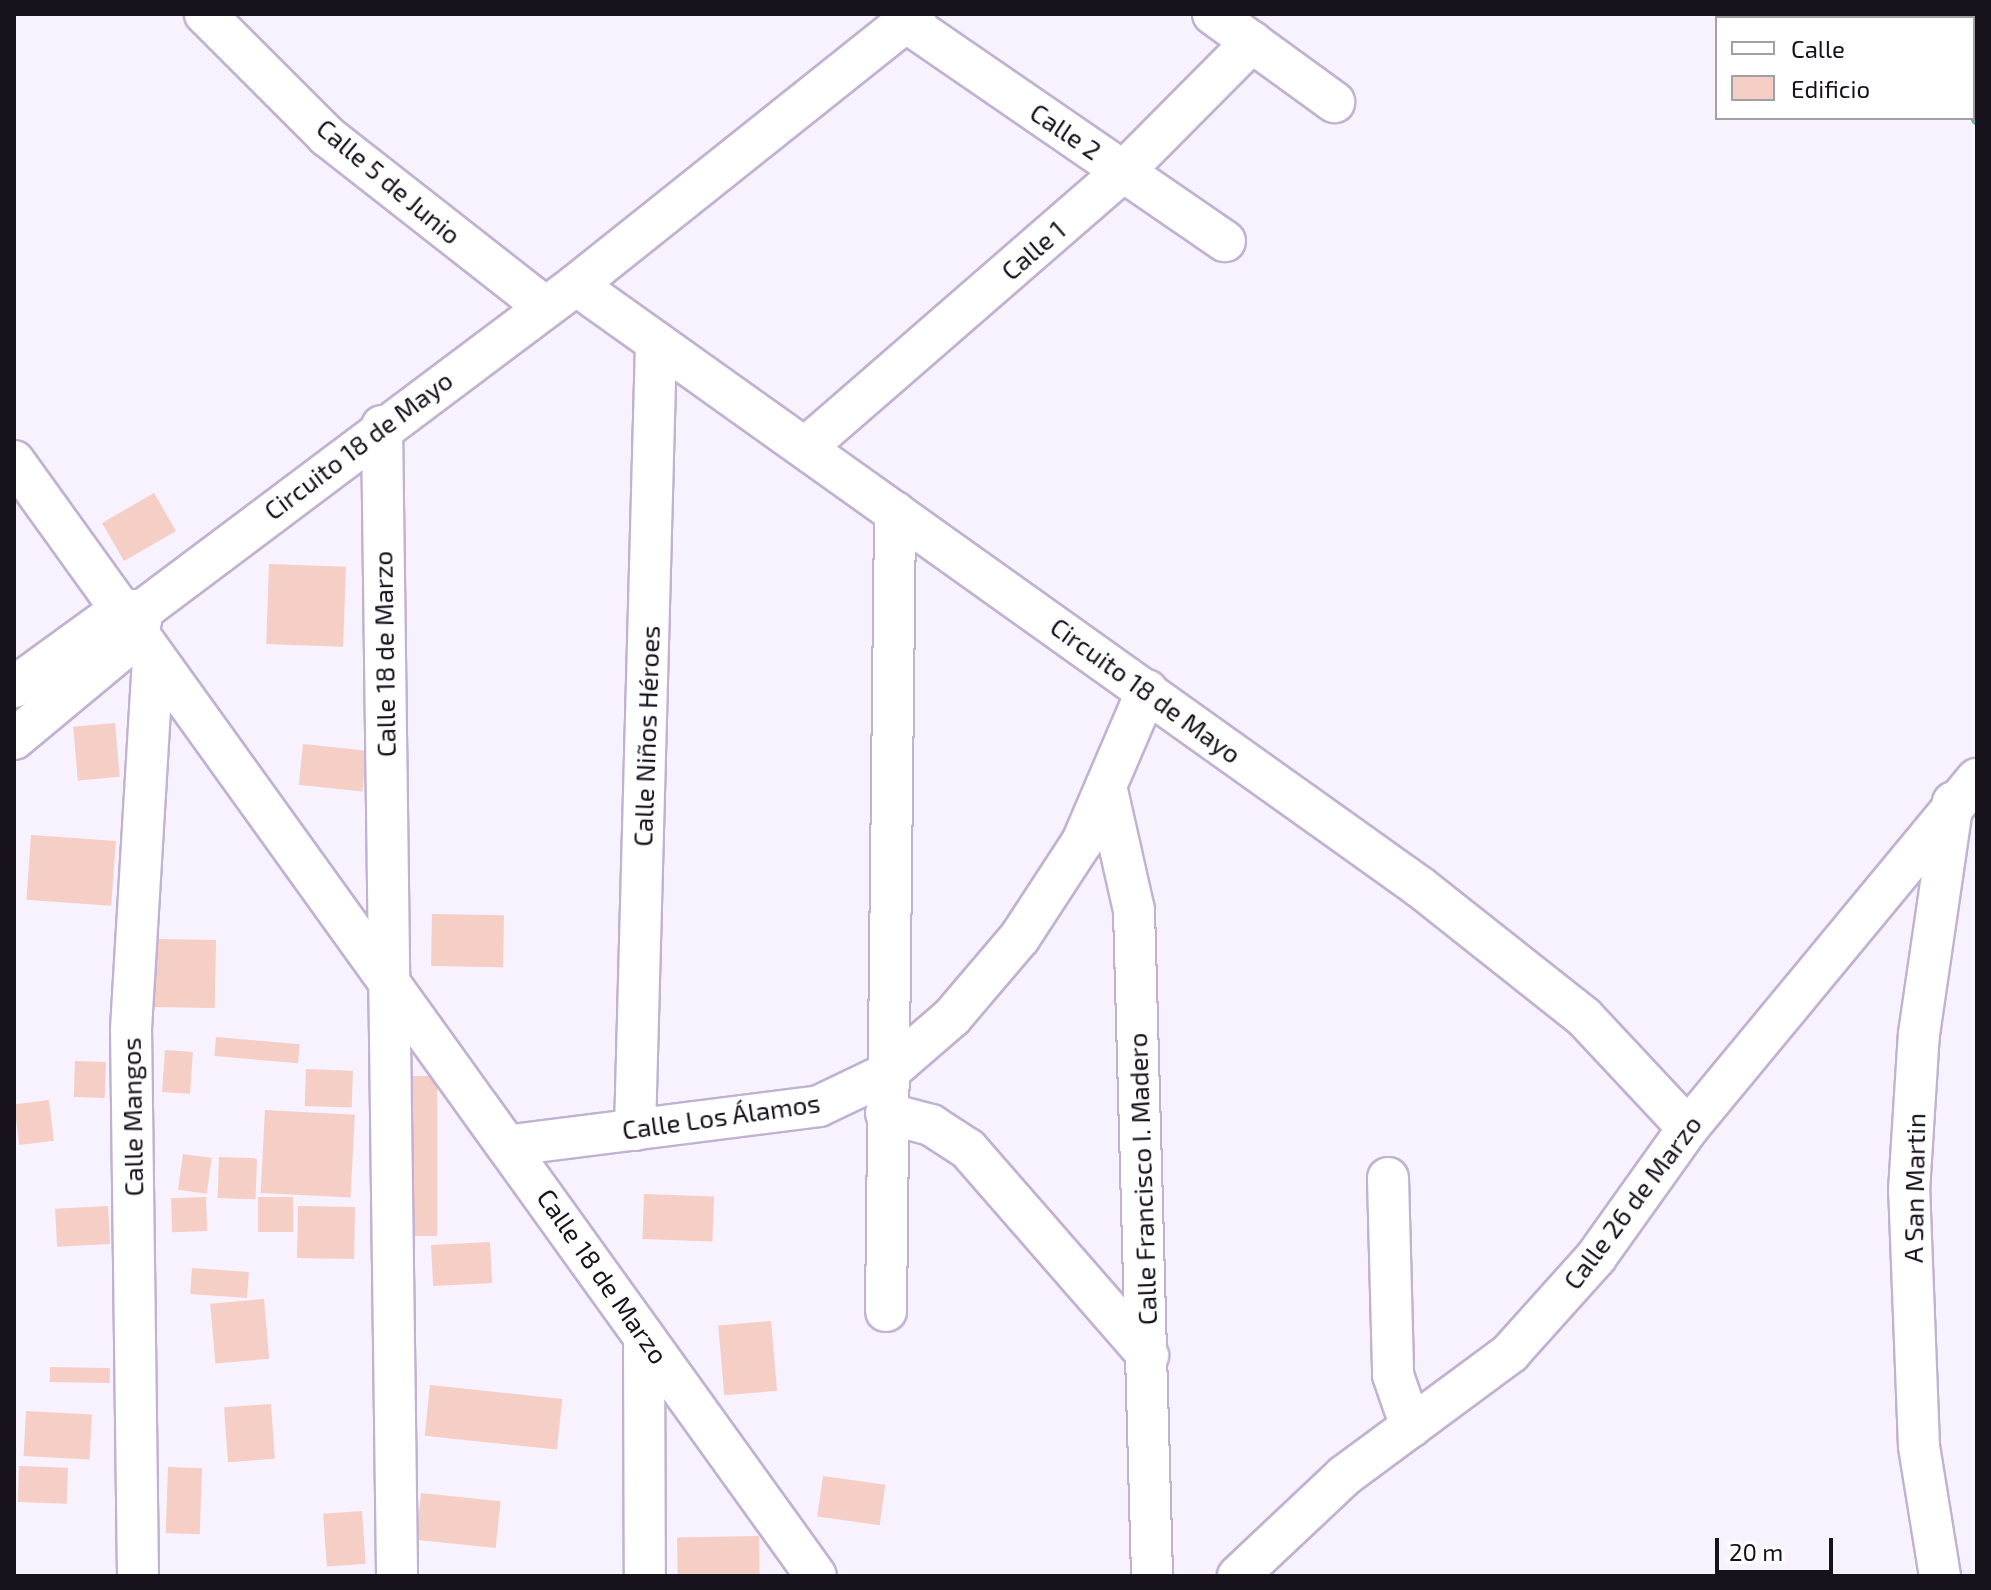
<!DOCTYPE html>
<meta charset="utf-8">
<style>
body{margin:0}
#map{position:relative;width:1991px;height:1590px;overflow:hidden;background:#f8f1fe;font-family:"Exo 2",sans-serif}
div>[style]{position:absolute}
.stream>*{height:12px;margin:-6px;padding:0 6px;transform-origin:6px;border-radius:6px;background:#6bb0b9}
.building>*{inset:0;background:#f5cec5;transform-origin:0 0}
.roads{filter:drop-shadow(2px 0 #c1b2d1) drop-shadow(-2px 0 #c1b2d1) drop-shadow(0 2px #c1b2d1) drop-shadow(0 -2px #c1b2d1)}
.minor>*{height:40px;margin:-20px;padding:0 20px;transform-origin:20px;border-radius:20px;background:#fff}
span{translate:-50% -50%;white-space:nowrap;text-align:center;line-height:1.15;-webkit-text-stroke:6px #fff;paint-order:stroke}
.street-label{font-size:26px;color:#17111c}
.frame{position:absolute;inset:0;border:16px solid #17111c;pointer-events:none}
.legend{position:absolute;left:1715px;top:16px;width:260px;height:104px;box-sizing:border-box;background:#fff;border:2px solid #a2a0a4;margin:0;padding:10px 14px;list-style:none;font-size:24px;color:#17111c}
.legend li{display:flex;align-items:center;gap:16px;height:40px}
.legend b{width:40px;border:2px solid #a2a0a4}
.scale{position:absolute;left:1715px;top:1538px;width:118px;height:36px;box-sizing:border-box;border:4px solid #17111c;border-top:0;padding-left:10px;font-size:24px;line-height:28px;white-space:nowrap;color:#17111c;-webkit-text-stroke:6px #fff;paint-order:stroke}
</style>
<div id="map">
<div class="stream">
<i style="left:1943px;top:14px;width:4px;rotate:76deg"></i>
<i style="left:1973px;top:107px;width:13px;rotate:72deg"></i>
</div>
<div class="building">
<i style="left:154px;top:493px;width:44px;height:60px;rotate:60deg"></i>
<i style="left:269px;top:564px;width:77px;height:80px;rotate:2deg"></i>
<i style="left:115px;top:723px;width:54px;height:42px;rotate:85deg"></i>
<i style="left:303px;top:744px;width:64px;height:41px;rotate:6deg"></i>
<i style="left:31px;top:835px;width:85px;height:65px;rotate:4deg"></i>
<i style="left:432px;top:914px;width:72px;height:52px;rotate:1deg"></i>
<i style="left:155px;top:939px;width:61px;height:68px;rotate:1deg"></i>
<i style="left:216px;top:1037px;width:84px;height:19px;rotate:5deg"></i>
<i style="left:165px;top:1050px;width:28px;height:42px;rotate:4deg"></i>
<i style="left:75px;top:1061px;width:31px;height:36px;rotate:2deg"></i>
<i style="left:306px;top:1069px;width:47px;height:37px;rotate:2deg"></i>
<i style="left:406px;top:1076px;width:31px;height:160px"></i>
<i style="left:49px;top:1100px;width:41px;height:35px;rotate:83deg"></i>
<i style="left:265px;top:1110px;width:90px;height:83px;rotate:3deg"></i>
<i style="left:183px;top:1154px;width:29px;height:36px;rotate:8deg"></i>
<i style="left:219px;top:1157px;width:38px;height:41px;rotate:2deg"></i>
<i style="left:644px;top:1194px;width:70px;height:45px;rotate:2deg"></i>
<i style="left:206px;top:1197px;width:34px;height:35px;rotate:88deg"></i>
<i style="left:258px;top:1197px;width:35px;height:35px"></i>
<i style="left:108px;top:1206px;width:38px;height:53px;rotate:87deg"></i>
<i style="left:298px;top:1206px;width:57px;height:52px;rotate:1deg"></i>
<i style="left:490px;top:1242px;width:41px;height:59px;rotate:87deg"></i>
<i style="left:192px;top:1268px;width:57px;height:26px;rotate:4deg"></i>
<i style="left:264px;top:1299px;width:60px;height:54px;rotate:85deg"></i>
<i style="left:771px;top:1321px;width:70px;height:53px;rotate:85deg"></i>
<i style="left:50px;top:1367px;width:60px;height:15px;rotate:1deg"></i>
<i style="left:430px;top:1385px;width:133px;height:51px;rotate:6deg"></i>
<i style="left:271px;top:1404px;width:55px;height:47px;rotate:86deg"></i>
<i style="left:26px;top:1411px;width:66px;height:45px;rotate:3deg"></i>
<i style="left:19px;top:1466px;width:49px;height:36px;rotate:2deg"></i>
<i style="left:168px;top:1467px;width:34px;height:66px;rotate:2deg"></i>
<i style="left:823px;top:1476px;width:63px;height:41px;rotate:8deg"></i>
<i style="left:421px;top:1493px;width:80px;height:47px;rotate:6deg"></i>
<i style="left:362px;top:1511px;width:53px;height:39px;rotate:86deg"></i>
<i style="left:759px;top:1536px;width:40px;height:82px;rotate:89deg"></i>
</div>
<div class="roads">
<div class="minor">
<i style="left:205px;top:14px;width:173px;rotate:45deg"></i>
<i style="left:327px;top:136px;width:277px;rotate:38.1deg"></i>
<i style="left:1213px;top:14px;width:150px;rotate:36deg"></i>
<i style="left:906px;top:22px;width:387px;rotate:34.5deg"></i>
<i style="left:576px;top:285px;width:1037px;rotate:35.5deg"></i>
<i style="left:1420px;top:887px;width:209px;rotate:38.4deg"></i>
<i style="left:1584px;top:1017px;width:152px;rotate:46.9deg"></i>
<i style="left:382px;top:426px;width:1150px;rotate:89.25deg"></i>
<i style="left:805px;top:448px;width:422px;rotate:-41deg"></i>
<i style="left:1124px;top:171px;width:182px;rotate:-45.2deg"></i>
<i style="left:14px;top:461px;width:1373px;rotate:54.27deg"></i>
<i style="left:14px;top:687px;width:131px;rotate:-36deg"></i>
<i style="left:120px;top:610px;width:23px"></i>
<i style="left:143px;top:610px;width:541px;rotate:-36.89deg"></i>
<i style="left:576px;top:285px;width:434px;rotate:-38.6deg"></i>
<i style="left:14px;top:739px;width:161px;rotate:-39.7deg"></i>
<i style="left:138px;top:636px;width:26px;rotate:-79deg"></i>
<i style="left:1106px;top:786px;width:127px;rotate:77.3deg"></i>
<i style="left:1134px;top:910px;width:666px;rotate:88.45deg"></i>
<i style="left:886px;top:1113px;width:47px;rotate:14.9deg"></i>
<i style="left:931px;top:1125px;width:44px;rotate:33deg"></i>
<i style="left:968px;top:1149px;width:274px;rotate:48.9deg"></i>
<i style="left:635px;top:1130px;width:788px;rotate:-88.47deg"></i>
<i style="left:512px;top:1145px;width:309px;rotate:-7.2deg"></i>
<i style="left:819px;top:1106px;width:74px;rotate:-25.5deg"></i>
<i style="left:886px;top:1074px;width:87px;rotate:-40.8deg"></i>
<i style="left:952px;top:1017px;width:105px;rotate:-49.6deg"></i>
<i style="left:1020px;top:937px;width:113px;rotate:-56.9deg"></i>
<i style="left:1082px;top:842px;width:165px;rotate:-66.8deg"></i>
<i style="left:1388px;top:1178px;width:197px;rotate:88.5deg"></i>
<i style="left:1393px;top:1375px;width:55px;rotate:70.9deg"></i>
<i style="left:886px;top:1311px;width:799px;rotate:-89.35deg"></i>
<i style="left:644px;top:1337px;width:239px;rotate:89.8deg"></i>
<i style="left:138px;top:1576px;width:547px;rotate:-90.73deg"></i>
<i style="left:131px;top:1029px;width:371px;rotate:-86.6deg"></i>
<i style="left:1238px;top:1576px;width:146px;rotate:-43.3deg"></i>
<i style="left:1344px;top:1476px;width:207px;rotate:-36.5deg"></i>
<i style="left:1510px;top:1353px;width:129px;rotate:-48.1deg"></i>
<i style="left:1596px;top:1257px;width:158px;rotate:-54.5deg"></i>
<i style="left:1688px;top:1128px;width:453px;rotate:-50.4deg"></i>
<i style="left:1940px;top:1576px;width:132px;rotate:-99.2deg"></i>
<i style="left:1919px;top:1446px;width:255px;rotate:-92.2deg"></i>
<i style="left:1909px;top:1191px;width:157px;rotate:-86.4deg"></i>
<i style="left:1919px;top:1034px;width:234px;rotate:-81.7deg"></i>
</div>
</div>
<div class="street-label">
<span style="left:1066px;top:131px;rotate:34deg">Calle 2</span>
<span style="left:389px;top:181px;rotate:40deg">Calle 5 de Junio</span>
<span style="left:1033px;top:250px;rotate:-41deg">Calle 1</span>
<span style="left:358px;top:445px;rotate:-37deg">Circuito 18 de Mayo</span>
<span style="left:384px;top:654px;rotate:-91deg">Calle 18 de Marzo</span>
<span style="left:1146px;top:690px;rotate:36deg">Circuito 18 de Mayo</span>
<span style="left:646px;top:736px;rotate:-88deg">Calle Niños Héroes</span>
<span style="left:721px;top:1116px;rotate:-8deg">Calle Los Álamos</span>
<span style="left:132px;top:1117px;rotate:-91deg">Calle Mangos</span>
<span style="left:1142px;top:1179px;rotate:-92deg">Calle Francisco I. Madero</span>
<span style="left:1914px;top:1188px;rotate:-89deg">A San Martin</span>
<span style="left:1632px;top:1202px;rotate:-53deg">Calle 26 de Marzo</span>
<span style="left:603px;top:1276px;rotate:55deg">Calle 18 de Marzo</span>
</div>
<div class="frame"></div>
<ul class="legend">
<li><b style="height:10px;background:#fff"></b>Calle</li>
<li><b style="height:22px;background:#f5cec5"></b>Edificio</li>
</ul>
<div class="scale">20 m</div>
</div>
